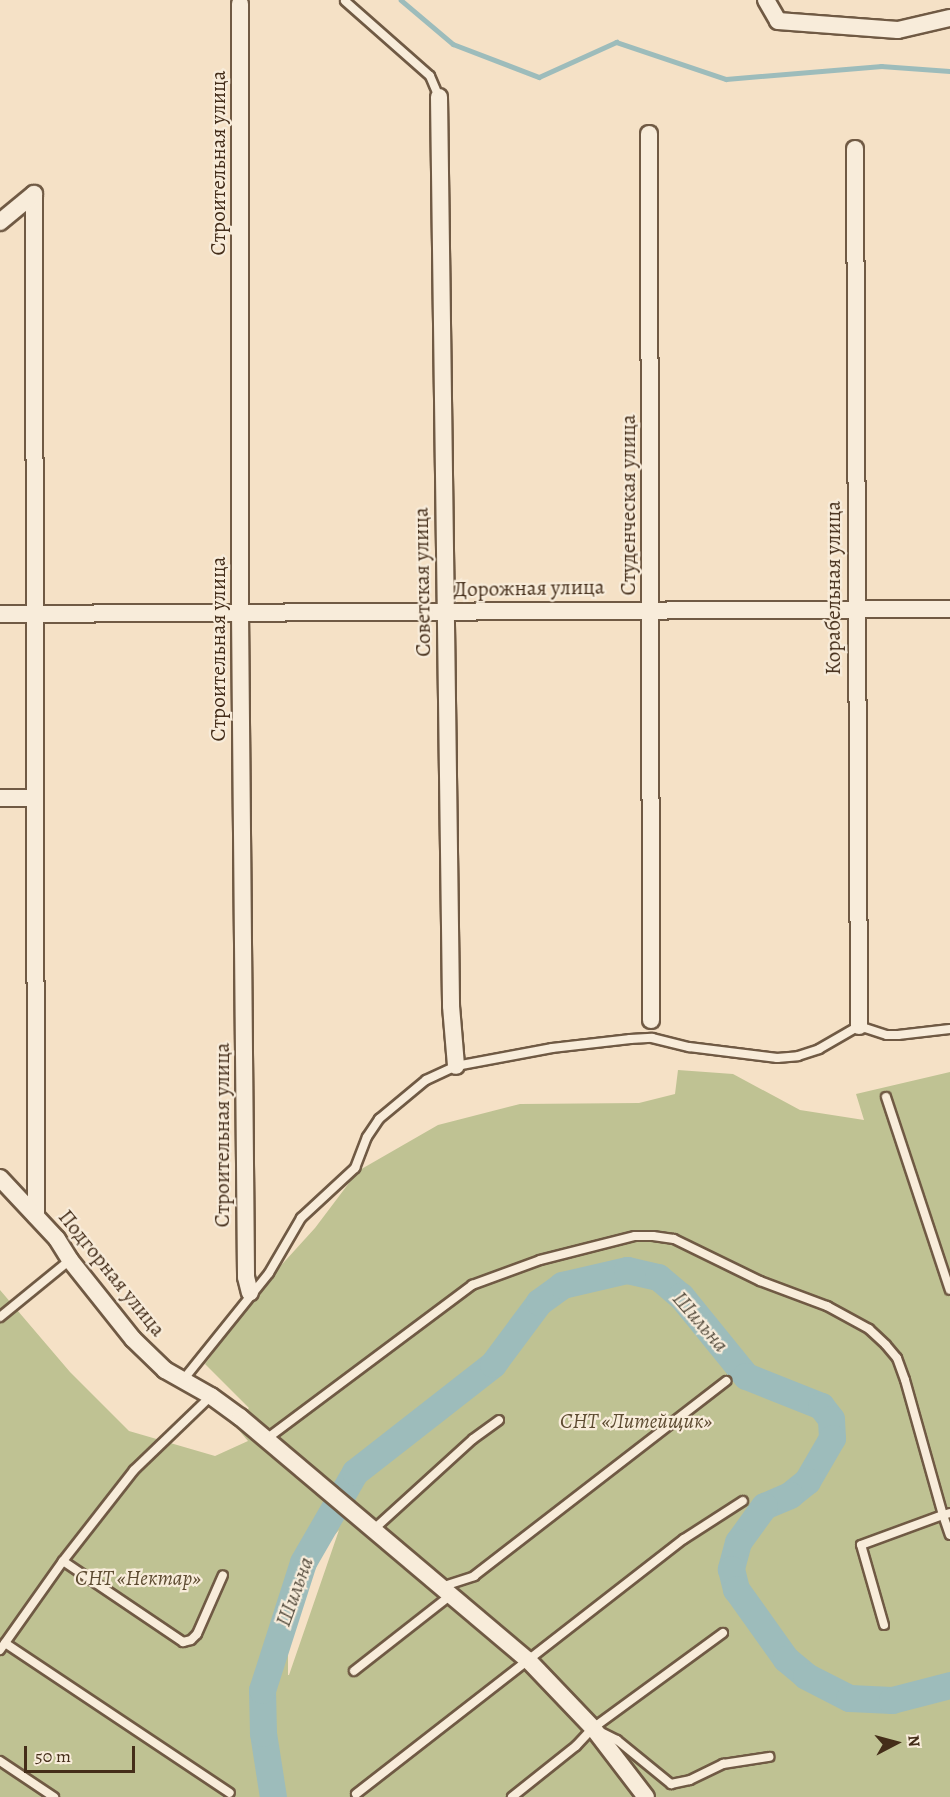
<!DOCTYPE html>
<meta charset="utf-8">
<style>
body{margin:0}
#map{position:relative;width:950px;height:1797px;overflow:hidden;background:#f5e1c6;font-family:Alegreya,serif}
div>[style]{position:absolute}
.green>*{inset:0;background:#bfc293}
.stream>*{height:4.5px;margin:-2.25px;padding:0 2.25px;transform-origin:2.25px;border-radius:2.25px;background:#9dbcbb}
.river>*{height:27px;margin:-13.5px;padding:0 13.5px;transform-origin:13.5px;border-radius:13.5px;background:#9dbcbb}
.roads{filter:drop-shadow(2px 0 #705a44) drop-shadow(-2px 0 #705a44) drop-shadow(0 2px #705a44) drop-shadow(0 -2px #705a44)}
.lane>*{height:8px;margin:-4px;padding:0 4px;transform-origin:4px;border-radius:4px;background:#f8ecda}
.street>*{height:16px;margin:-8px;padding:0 8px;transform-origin:8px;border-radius:8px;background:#f8ecda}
span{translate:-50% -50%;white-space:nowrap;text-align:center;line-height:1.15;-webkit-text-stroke:4.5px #f8ecda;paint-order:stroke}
.street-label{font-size:21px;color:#442d19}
.park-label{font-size:21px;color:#5d4b31;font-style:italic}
.water-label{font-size:22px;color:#5a5142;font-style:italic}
.north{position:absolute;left:866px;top:1713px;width:60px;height:60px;-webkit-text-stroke:4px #f8ecda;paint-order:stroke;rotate:84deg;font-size:16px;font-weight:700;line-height:24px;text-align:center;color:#442d19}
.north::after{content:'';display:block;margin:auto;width:21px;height:27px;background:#442d19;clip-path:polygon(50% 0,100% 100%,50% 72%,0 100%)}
.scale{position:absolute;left:24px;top:1746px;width:111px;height:27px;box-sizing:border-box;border:3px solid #442d19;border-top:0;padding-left:8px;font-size:18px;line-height:21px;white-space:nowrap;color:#442d19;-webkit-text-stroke:4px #f8ecda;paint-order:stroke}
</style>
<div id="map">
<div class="green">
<i style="clip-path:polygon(evenodd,678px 1070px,733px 1074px,800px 1110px,864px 1120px,856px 1094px,950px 1072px,950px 1797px,0 1797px,0 1290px,70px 1372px,129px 1431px,215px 1456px,248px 1441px,233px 1423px,249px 1408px,205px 1364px,265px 1283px,315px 1228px,358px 1171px,438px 1125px,520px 1104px,639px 1103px,675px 1094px,678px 1070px,339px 1530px,289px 1675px,288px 1675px,288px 1643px,307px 1566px,339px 1530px)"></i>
</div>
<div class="stream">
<i style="left:401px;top:0;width:68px;rotate:40.2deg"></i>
<i style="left:453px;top:44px;width:92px;rotate:21deg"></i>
<i style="left:539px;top:77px;width:85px;rotate:-24.4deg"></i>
<i style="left:616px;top:42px;width:116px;rotate:18.6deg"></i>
<i style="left:726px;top:79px;width:156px;rotate:-4.8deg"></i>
<i style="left:881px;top:66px;width:69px;rotate:4.1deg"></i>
</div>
<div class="river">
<i style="left:273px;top:1797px;width:65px;rotate:-98.9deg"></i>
<i style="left:263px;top:1733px;width:43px;rotate:-91.3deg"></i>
<i style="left:262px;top:1690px;width:134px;rotate:-72.2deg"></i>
<i style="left:303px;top:1562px;width:104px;rotate:-60deg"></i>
<i style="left:355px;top:1472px;width:175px;rotate:-38deg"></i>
<i style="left:493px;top:1364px;width:77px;rotate:-53.4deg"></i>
<i style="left:539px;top:1302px;width:29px;rotate:-36deg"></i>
<i style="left:562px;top:1285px;width:67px;rotate:-13deg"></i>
<i style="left:627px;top:1270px;width:32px;rotate:13deg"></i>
<i style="left:658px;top:1277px;width:30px;rotate:40deg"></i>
<i style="left:681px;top:1296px;width:103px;rotate:50.9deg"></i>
<i style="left:746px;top:1376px;width:81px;rotate:21.8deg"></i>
<i style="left:821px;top:1406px;width:16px;rotate:52deg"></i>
<i style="left:831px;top:1419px;width:19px;rotate:87deg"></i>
<i style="left:832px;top:1438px;width:50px;rotate:120.2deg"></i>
<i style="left:807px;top:1481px;width:22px;rotate:141deg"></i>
<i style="left:790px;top:1495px;width:28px;rotate:157deg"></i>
<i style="left:764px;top:1506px;width:44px;rotate:125.8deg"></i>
<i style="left:738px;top:1542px;width:28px;rotate:105deg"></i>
<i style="left:731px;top:1569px;width:21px;rotate:76deg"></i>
<i style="left:736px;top:1589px;width:86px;rotate:54.5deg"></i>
<i style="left:786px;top:1659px;width:26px;rotate:40deg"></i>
<i style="left:806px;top:1676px;width:48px;rotate:27.1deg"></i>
<i style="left:849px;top:1698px;width:43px;rotate:2.7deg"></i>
<i style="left:892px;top:1700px;width:60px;rotate:-14.5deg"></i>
</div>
<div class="roads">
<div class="lane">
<i style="left:345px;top:1px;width:113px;rotate:41.4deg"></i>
<i style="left:430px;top:76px;width:23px;rotate:67deg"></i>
<i style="left:886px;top:1097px;width:203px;rotate:71.7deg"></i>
<i style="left:0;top:1317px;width:90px;rotate:-39.2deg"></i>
<i style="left:183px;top:1380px;width:137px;rotate:-51.2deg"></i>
<i style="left:269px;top:1273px;width:64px;rotate:-59.8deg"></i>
<i style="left:301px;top:1218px;width:74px;rotate:-42.8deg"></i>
<i style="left:355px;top:1168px;width:33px;rotate:-69deg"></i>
<i style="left:367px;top:1137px;width:22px;rotate:-56deg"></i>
<i style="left:379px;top:1119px;width:61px;rotate:-39.7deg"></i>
<i style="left:426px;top:1080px;width:33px;rotate:-25deg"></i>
<i style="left:456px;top:1066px;width:98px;rotate:-10.6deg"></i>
<i style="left:552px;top:1048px;width:79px;rotate:-6.6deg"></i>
<i style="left:630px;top:1039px;width:22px;rotate:-3deg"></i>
<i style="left:652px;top:1038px;width:38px;rotate:14deg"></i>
<i style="left:689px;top:1047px;width:89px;rotate:7.1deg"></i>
<i style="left:777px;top:1058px;width:21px;rotate:-5deg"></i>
<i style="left:798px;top:1056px;width:22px;rotate:-18deg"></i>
<i style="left:819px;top:1049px;width:46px;rotate:-29.9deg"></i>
<i style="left:859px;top:1026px;width:29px;rotate:18deg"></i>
<i style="left:887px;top:1035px;width:11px"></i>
<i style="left:898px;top:1035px;width:52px;rotate:-6.6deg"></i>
<i style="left:265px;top:1440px;width:259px;rotate:-36.8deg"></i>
<i style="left:472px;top:1285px;width:72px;rotate:-20.2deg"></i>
<i style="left:540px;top:1260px;width:98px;rotate:-14.2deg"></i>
<i style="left:635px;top:1236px;width:18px"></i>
<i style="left:653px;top:1236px;width:21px;rotate:8deg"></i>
<i style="left:674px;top:1239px;width:96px;rotate:26deg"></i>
<i style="left:760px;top:1281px;width:72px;rotate:20.5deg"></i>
<i style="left:827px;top:1306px;width:48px;rotate:28.7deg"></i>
<i style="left:869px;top:1329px;width:23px;rotate:43deg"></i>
<i style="left:886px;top:1345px;width:17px;rotate:50deg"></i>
<i style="left:897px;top:1358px;width:23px;rotate:70deg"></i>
<i style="left:905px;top:1380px;width:140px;rotate:74.3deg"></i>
<i style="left:943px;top:1515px;width:7px;rotate:-16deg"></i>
<i style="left:373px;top:1530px;width:135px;rotate:-42.3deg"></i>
<i style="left:473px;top:1439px;width:32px;rotate:-36deg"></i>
<i style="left:63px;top:1561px;width:145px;rotate:34deg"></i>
<i style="left:183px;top:1642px;width:8px;rotate:-14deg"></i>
<i style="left:191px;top:1640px;width:8px;rotate:-45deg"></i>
<i style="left:197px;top:1634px;width:64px;rotate:-66.2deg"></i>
<i style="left:441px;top:1587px;width:35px;rotate:-18deg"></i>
<i style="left:474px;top:1576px;width:319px;rotate:-37.7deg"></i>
<i style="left:884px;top:1625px;width:83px;rotate:-106deg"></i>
<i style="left:861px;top:1545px;width:87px;rotate:-20.1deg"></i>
<i style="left:943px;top:1515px;width:21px;rotate:71deg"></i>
<i style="left:5px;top:1643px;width:270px;rotate:33.7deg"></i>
<i style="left:0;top:1650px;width:109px;rotate:-54.7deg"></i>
<i style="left:63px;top:1561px;width:115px;rotate:-52deg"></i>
<i style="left:134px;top:1470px;width:107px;rotate:-43.9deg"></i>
<i style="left:354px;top:1671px;width:123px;rotate:-38.1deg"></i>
<i style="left:601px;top:1732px;width:18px;rotate:27deg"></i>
<i style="left:617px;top:1740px;width:70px;rotate:39.2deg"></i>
<i style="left:671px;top:1784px;width:19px;rotate:-12deg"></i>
<i style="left:690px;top:1780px;width:37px;rotate:-26deg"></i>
<i style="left:723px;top:1764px;width:47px;rotate:-8.7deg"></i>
<i style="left:0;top:1761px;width:65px;rotate:33.7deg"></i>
<i style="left:356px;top:1794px;width:415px;rotate:-37.9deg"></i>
<i style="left:684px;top:1539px;width:70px;rotate:-32.8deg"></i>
<i style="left:512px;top:1797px;width:82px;rotate:-38.6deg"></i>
<i style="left:576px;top:1746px;width:25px;rotate:-47deg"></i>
<i style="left:593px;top:1728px;width:161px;rotate:-36.2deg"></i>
</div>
<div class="street">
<i style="left:766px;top:0;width:24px;rotate:60deg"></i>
<i style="left:778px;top:21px;width:120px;rotate:4.3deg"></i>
<i style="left:898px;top:30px;width:53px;rotate:-13deg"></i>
<i style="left:240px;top:4px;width:608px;rotate:90deg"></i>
<i style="left:240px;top:612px;width:665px;rotate:89.48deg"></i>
<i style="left:246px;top:1277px;width:16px;rotate:76deg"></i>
<i style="left:439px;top:97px;width:909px;rotate:89.24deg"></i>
<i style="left:451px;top:1006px;width:60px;rotate:85.2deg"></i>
<i style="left:649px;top:134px;width:886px;rotate:89.87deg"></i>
<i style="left:855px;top:149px;width:877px;rotate:89.74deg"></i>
<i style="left:34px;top:194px;width:1022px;rotate:89.89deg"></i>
<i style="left:0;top:222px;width:44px;rotate:-39.5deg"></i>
<i style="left:0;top:614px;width:950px;rotate:-0.3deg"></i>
<i style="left:0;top:798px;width:35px"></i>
<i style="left:0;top:1178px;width:83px;rotate:46.9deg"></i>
<i style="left:57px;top:1239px;width:25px;rotate:58deg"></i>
<i style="left:70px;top:1260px;width:101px;rotate:51.4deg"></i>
<i style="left:133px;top:1339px;width:45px;rotate:44.1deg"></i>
<i style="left:165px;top:1370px;width:53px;rotate:29.5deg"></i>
<i style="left:211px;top:1396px;width:36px;rotate:36deg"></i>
<i style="left:240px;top:1417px;width:377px;rotate:40.2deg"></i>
<i style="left:528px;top:1660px;width:94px;rotate:46.3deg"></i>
<i style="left:593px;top:1728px;width:87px;rotate:52.5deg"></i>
</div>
</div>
<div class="street-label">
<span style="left:218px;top:163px;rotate:-90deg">Строительная улица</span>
<span style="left:628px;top:505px;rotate:-90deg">Студенческая улица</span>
<span style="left:422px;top:582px;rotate:-91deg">Советская улица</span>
<span style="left:529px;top:588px;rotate:-1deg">Дорожная улица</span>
<span style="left:833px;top:588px;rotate:-90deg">Корабельная улица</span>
<span style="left:218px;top:649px;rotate:-90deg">Строительная улица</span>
<span style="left:222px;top:1135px;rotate:-90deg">Строительная улица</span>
<span style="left:112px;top:1273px;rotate:51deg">Подгорная улица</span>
</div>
<div class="park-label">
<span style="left:636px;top:1421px">СНТ «Литейщик»</span>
<span style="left:138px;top:1578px">СНТ «Нектар»</span>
</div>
<div class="water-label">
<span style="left:700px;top:1322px;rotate:49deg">Шильна</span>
<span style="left:295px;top:1592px;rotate:-70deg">Шильна</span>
</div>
<div class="north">N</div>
<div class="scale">50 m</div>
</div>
